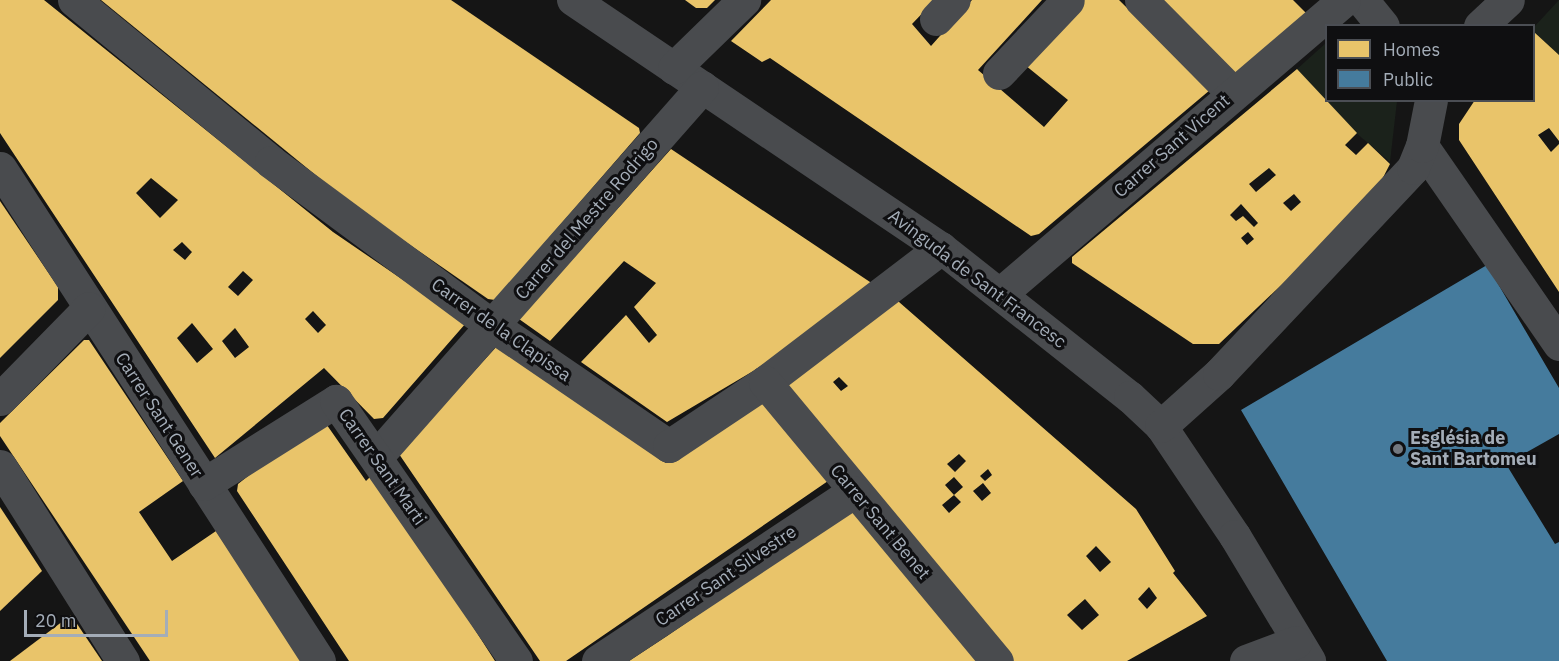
<!DOCTYPE html>
<meta charset="utf-8">
<style>
body{margin:0}
#map{position:relative;width:1559px;height:661px;overflow:hidden;background:#151515;font-family:"IBM Plex Sans",sans-serif}
div>[style]{position:absolute}
.green>*{inset:0;background:#1b221b}
.homes>*{inset:0;background:#e9c46a}
.public>*{inset:0;background:#457b9d}
.pedestrian>*{height:32px;margin:-16px;padding:0 16px;transform-origin:16px;border-radius:16px;background:#494b4e}
.minor>*{height:33px;margin:-16.5px;padding:0 16.5px;transform-origin:16.5px;border-radius:16.5px;background:#494b4e}
.dots>*{width:16px;height:16px;translate:-50% -50%;box-sizing:border-box;border:3px solid #0f0f11;border-radius:50%}
span{translate:-50% -50%;white-space:nowrap;text-align:center;line-height:1.15;-webkit-text-stroke:6px #0f0f11;paint-order:stroke}
.street-label{font-size:18px;color:#a4adb8}
.poi-label{font-size:18px;color:#a4adb8;font-weight:700}
.left{translate:0 -50%;text-align:left}
.legend{position:absolute;left:1325px;top:24px;width:210px;height:78px;box-sizing:border-box;background:#0f0f11;border:2px solid #4b4e54;margin:0;padding:8px 10px;list-style:none;font-size:18px;color:#a4adb8}
.legend li{display:flex;align-items:center;gap:12px;height:30px}
.legend b{width:30px;border:2px solid #4b4e54}
.scale{position:absolute;left:24px;top:610px;width:144px;height:27px;box-sizing:border-box;border:3px solid #a4adb8;border-top:0;padding-left:8px;font-size:18px;line-height:21px;white-space:nowrap;color:#a4adb8;-webkit-text-stroke:4px #0f0f11;paint-order:stroke}
</style>
<div id="map">
<div class="green">
<i style="clip-path:polygon(1559px 0,1559px 55px,1534px 32px,1534px 27px)"></i>
<i style="clip-path:polygon(1326px 43px,1326px 100px,1397px 101px,1390px 162px,1341px 120px,1297px 69px)"></i>
</div>
<div class="homes">
<i style="clip-path:polygon(evenodd,0 0,44px 0,333px 232px,466px 323px,383px 418px,374px 419px,324px 368px,215px 458px,0 133px,0 0,151px 178px,178px 200px,160px 218px,136px 193px,151px 178px,0 0,182px 242px,192px 252px,185px 260px,173px 250px,182px 242px,0 0,243px 271px,253px 280px,238px 296px,228px 287px,243px 271px,0 0,313px 311px,326px 325px,318px 333px,305px 319px,313px 311px,0 0,192px 323px,213px 349px,197px 363px,177px 338px,192px 323px,0 0,235px 328px,249px 347px,235px 358px,222px 341px,235px 328px)"></i>
<i style="clip-path:polygon(101px 0,451px 0,639px 128px,640px 133px,495px 300px,488px 299px,351px 204px)"></i>
<i style="clip-path:polygon(685px 0,715px 0,707px 8px,696px 8px)"></i>
<i style="clip-path:polygon(771px 0,935px 0,912px 24px,931px 46px,972px 0,1042px 0,978px 70px,1044px 127px,1068px 100px,1025px 65px,1082px 0,1119px 0,1210px 90px,1039px 234px,1031px 236px,770px 58px,762px 62px,731px 41px)"></i>
<i style="clip-path:polygon(1160px 0,1293px 0,1307px 14px,1235px 77px)"></i>
<i style="clip-path:polygon(1534px 32px,1559px 55px,1559px 141px,1549px 128px,1538px 135px,1551px 152px,1559px 144px,1559px 292px,1459px 140px,1459px 124px,1475px 100px,1534px 100px)"></i>
<i style="clip-path:polygon(evenodd,1297px 69px,1357px 133px,1345px 145px,1356px 155px,1368px 143px,1390px 164px,1372px 199px,1219px 344px,1193px 344px,1072px 263px,1072px 257px,1297px 69px,1269px 168px,1276px 175px,1256px 192px,1249px 184px,1269px 168px,1297px 69px,1294px 194px,1301px 202px,1291px 211px,1283px 203px,1294px 194px,1297px 69px,1241px 204px,1258px 223px,1254px 227px,1243px 216px,1236px 221px,1230px 215px,1241px 204px,1297px 69px,1248px 232px,1254px 239px,1247px 245px,1241px 238px,1248px 232px)"></i>
<i style="clip-path:polygon(671px 149px,876px 286px,755px 370px,667px 422px,581px 362px,626px 315px,649px 343px,657px 335px,634px 307px,656px 283px,624px 261px,550px 341px,519px 319px)"></i>
<i style="clip-path:polygon(0 201px,58px 287px,58px 300px,0 358px)"></i>
<i style="clip-path:polygon(evenodd,891px 295px,1136px 509px,1175px 571px,1173px 573px,1207px 616px,1127px 661px,1012px 661px,783px 379px,891px 295px,839px 377px,848px 386px,841px 391px,833px 382px,839px 377px,891px 295px,959px 454px,966px 461px,955px 472px,947px 464px,959px 454px,891px 295px,988px 469px,992px 475px,985px 481px,980px 476px,988px 469px,891px 295px,954px 477px,963px 487px,954px 495px,945px 485px,954px 477px,891px 295px,983px 483px,991px 493px,982px 501px,973px 491px,983px 483px,891px 295px,954px 495px,961px 502px,949px 513px,942px 505px,954px 495px,891px 295px,1096px 546px,1111px 562px,1100px 572px,1086px 556px,1096px 546px,891px 295px,1149px 587px,1157px 598px,1147px 609px,1138px 599px,1149px 587px,891px 295px,1085px 599px,1099px 615px,1082px 630px,1067px 615px,1085px 599px)"></i>
<i style="clip-path:polygon(84px 340px,89px 340px,183px 481px,139px 512px,172px 561px,216px 531px,303px 661px,150px 661px,0 436px,0 423px)"></i>
<i style="clip-path:polygon(498px 345px,666px 463px,764px 402px,828px 481px,566px 661px,540px 661px,399px 454px)"></i>
<i style="clip-path:polygon(322px 418px,366px 481px,374px 473px,495px 661px,349px 661px,237px 491px,238px 484px)"></i>
<i style="clip-path:polygon(0 507px,42px 571px,0 611px)"></i>
<i style="clip-path:polygon(852px 509px,977px 661px,629px 661px,667px 636px)"></i>
<i style="clip-path:polygon(71px 615px,102px 661px,10px 661px)"></i>
</div>
<div class="public">
<i style="clip-path:polygon(1487px 265px,1559px 388px,1559px 434px,1506px 464px,1555px 544px,1559px 542px,1559px 661px,1387px 661px,1241px 410px)"></i>
</div>
<div class="pedestrian">
<i style="left:573px;top:0;width:444px;rotate:34deg"></i>
<i style="left:941px;top:248px;width:241px;rotate:38.3deg"></i>
<i style="left:1130px;top:397px;width:42px;rotate:43.1deg"></i>
<i style="left:1161px;top:426px;width:133px;rotate:56.1deg"></i>
<i style="left:1235px;top:536px;width:146px;rotate:59deg"></i>
</div>
<div class="minor">
<i style="left:74px;top:0;width:255px;rotate:39.4deg"></i>
<i style="left:271px;top:162px;width:276px;rotate:36.5deg"></i>
<i style="left:493px;top:326px;width:213px;rotate:34.3deg"></i>
<i style="left:669px;top:446px;width:115px;rotate:-33.7deg"></i>
<i style="left:765px;top:382px;width:221px;rotate:-37.3deg"></i>
<i style="left:1141px;top:0;width:131px;rotate:45.3deg"></i>
<i style="left:1362px;top:0;width:33px;rotate:51deg"></i>
<i style="left:936px;top:19px;width:26px;rotate:-47deg"></i>
<i style="left:1480px;top:26px;width:38px;rotate:-43deg"></i>
<i style="left:674px;top:68px;width:98px;rotate:-44.2deg"></i>
<i style="left:999px;top:73px;width:100px;rotate:-46.6deg"></i>
<i style="left:1422px;top:146px;width:241px;rotate:55.3deg"></i>
<i style="left:0;top:168px;width:587px;rotate:57.09deg"></i>
<i style="left:1001px;top:293px;width:451px;rotate:-40.5deg"></i>
<i style="left:765px;top:382px;width:363px;rotate:50.3deg"></i>
<i style="left:0;top:399px;width:127px;rotate:-45.6deg"></i>
<i style="left:1161px;top:426px;width:78px;rotate:-41.9deg"></i>
<i style="left:1219px;top:374px;width:283px;rotate:-46.7deg"></i>
<i style="left:1413px;top:168px;width:24px;rotate:-68deg"></i>
<i style="left:1422px;top:146px;width:47px;rotate:-78.9deg"></i>
<i style="left:376px;top:457px;width:493px;rotate:-48.6deg"></i>
<i style="left:0;top:466px;width:231px;rotate:57.8deg"></i>
<i style="left:204px;top:484px;width:156px;rotate:-32.2deg"></i>
<i style="left:336px;top:401px;width:316px;rotate:55.3deg"></i>
<i style="left:598px;top:661px;width:306px;rotate:-33.5deg"></i>
<i style="left:1246px;top:661px;width:53px;rotate:-20.8deg"></i>
</div>
<div class="dots">
<i style="left:1398px;top:449px;background:#72787f"></i>
</div>
<div class="street-label">
<span style="left:1172px;top:146px;rotate:-41deg">Carrer Sant Vicent</span>
<span style="left:587px;top:219px;rotate:-49deg">Carrer del Mestre Rodrigo</span>
<span style="left:977px;top:279px;rotate:37deg">Avinguda de Sant Francesc</span>
<span style="left:501px;top:330px;rotate:35deg">Carrer de la Clapissa</span>
<span style="left:159px;top:415px;rotate:57deg">Carrer Sant Gener</span>
<span style="left:382px;top:467px;rotate:55deg">Carrer Sant Marti</span>
<span style="left:880px;top:522px;rotate:50deg">Carrer Sant Benet</span>
<span style="left:726px;top:576px;rotate:-34deg">Carrer Sant Silvestre</span>
</div>
<div class="poi-label">
<span class="left" style="left:1410px;top:449px">Església de<br>Sant Bartomeu</span>
</div>
<ul class="legend">
<li><b style="height:16px;background:#e9c46a"></b>Homes</li>
<li><b style="height:16px;background:#457b9d"></b>Public</li>
</ul>
<div class="scale">20 m</div>
</div>
